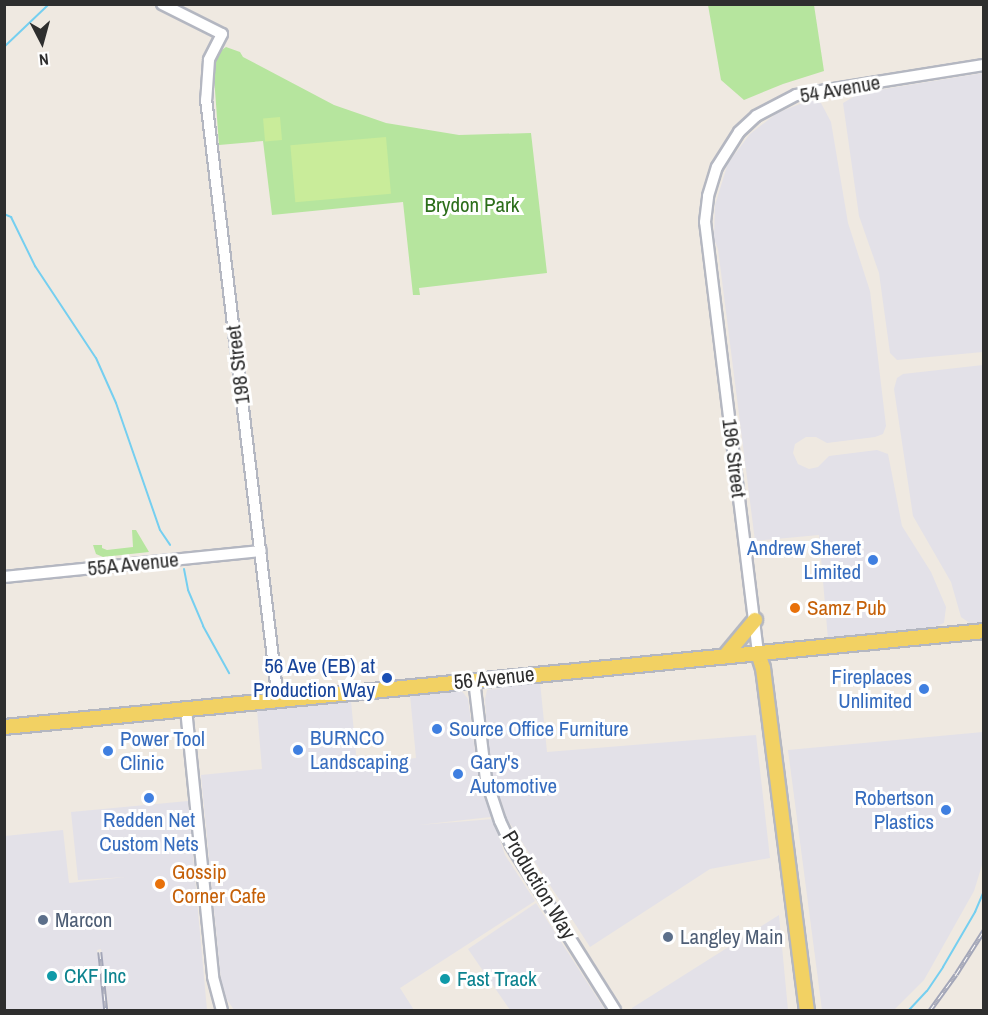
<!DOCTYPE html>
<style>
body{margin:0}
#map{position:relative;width:988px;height:1015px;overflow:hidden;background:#efe9e1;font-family:"Archivo Narrow",sans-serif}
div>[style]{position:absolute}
.industrial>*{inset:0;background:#e3e1e8}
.green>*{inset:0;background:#b6e59e}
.pitch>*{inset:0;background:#c9ec9a;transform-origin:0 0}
.stream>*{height:2px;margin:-1px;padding:0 1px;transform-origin:1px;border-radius:1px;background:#75cff0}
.roads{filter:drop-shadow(2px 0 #b4b7c1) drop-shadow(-2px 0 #b4b7c1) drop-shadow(0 2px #b4b7c1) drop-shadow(0 -2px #b4b7c1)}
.minor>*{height:10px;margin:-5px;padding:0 5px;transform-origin:5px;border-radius:5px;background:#fff}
.major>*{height:14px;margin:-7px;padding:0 7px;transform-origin:7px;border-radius:7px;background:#f2d163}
.rail>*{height:4.5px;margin-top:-2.25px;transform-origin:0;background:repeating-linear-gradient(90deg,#fff 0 7px,#a3a6b8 0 14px);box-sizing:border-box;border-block:2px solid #a3a6b8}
.dots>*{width:16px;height:16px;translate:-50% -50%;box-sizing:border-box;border:3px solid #fff;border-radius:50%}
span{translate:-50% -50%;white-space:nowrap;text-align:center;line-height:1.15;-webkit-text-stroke:6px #fff;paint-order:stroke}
.street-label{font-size:21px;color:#2e2e2e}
.park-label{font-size:21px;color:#2c6e1b}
.shop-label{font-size:21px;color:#366cbe}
.right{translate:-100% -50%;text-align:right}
.left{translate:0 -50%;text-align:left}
.food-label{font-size:21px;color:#c56008}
.transit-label{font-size:21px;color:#164399}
.service-label{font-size:21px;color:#4e5e75}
.culture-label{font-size:21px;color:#0d838f}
.frame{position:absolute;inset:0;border:6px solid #2e2e2e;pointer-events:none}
.north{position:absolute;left:12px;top:12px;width:60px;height:60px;-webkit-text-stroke:4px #fff;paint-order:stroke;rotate:174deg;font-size:16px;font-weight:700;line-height:24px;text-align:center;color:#2e2e2e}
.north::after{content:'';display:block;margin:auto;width:21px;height:27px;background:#2e2e2e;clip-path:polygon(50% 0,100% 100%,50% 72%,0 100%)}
</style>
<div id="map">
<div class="industrial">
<i style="clip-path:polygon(983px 73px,983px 352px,897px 360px,890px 353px,879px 273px,859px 216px,843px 103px,865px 90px,878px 90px)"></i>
<i style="clip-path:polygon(810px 100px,821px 103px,831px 122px,848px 223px,870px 291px,886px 426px,883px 434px,875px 437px,827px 443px,816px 437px,806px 437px,795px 444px,793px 453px,798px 464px,809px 469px,818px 467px,829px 456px,877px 450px,888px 454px,902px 526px,931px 572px,946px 607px,944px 623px,929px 629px,828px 639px,819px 535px,755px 541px,718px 249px,714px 239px,715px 205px,728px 163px,750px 134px,777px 113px)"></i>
<i style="clip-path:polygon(983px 365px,984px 624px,971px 624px,961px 617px,951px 582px,913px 516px,894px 389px,897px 378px,903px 374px)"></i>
<i style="clip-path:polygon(540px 682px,547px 752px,756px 735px,770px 858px,710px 869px,590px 947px,507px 819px,489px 763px,485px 699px,487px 690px)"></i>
<i style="clip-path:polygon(462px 691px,468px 699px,476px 758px,491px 817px,419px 825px,493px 819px,505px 855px,535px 901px,400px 988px,414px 1010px,234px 1010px,224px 995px,221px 981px,201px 775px,262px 769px,257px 710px,351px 701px,357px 764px,416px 758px,410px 695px)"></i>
<i style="clip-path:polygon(983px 732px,983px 862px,974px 891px,924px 980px,894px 1010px,822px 1010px,788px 750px)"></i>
<i style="clip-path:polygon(188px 801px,207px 1010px,109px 1010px,101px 949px,97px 950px,104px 1010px,5px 1010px,5px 836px,63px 830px,69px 883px,126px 877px,78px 880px,71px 812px)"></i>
<i style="clip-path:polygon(536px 903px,605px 1010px,510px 1010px,468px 949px)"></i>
<i style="clip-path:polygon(779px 915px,788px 1010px,632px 1010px,632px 1008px)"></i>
</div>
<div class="green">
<i style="clip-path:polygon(708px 5px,814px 5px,824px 71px,783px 84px,744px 100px,721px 80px)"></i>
<i style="clip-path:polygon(226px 47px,240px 52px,243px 57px,334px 105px,386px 123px,459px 135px,531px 133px,547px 273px,419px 288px,420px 295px,413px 295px,403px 202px,272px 215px,263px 141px,219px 145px,213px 63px,219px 52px)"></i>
<i style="clip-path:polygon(132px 530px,136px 530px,149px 552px,103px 557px,96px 554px,93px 545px,102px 545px,102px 548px,107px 550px,133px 547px)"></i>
</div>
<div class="pitch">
<i style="left:280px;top:117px;width:23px;height:17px;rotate:85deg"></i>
<i style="left:386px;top:137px;width:57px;height:96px;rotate:85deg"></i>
</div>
<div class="stream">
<i style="left:4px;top:47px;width:62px;rotate:-43.7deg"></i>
<i style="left:4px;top:214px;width:8px;rotate:23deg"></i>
<i style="left:11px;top:217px;width:55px;rotate:63.9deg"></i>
<i style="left:35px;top:266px;width:110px;rotate:56.5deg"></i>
<i style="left:96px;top:358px;width:49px;rotate:66deg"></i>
<i style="left:116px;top:403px;width:134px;rotate:70.9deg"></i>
<i style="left:160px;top:530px;width:18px;rotate:56deg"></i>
<i style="left:184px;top:569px;width:21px;rotate:79deg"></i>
<i style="left:188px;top:590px;width:39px;rotate:67deg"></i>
<i style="left:203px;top:626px;width:54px;rotate:61deg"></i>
<i style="left:909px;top:1010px;width:26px;rotate:-47deg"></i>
<i style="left:927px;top:991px;width:29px;rotate:-56deg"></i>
<i style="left:943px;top:967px;width:64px;rotate:-59.8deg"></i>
<i style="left:975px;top:912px;width:23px;rotate:-67deg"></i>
</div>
<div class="roads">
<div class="minor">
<i style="left:162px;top:4px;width:67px;rotate:26.6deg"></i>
<i style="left:222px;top:34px;width:29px;rotate:117deg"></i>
<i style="left:209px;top:60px;width:39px;rotate:94deg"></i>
<i style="left:206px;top:99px;width:605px;rotate:83.17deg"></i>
<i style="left:4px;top:577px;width:258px;rotate:-5.8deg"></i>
<i style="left:758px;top:653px;width:434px;rotate:-97deg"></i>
<i style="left:705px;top:222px;width:26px;rotate:-83deg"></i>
<i style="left:708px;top:196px;width:30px;rotate:-73deg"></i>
<i style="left:717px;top:167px;width:41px;rotate:-57.8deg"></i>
<i style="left:739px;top:132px;width:23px;rotate:-43deg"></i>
<i style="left:756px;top:116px;width:45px;rotate:-27.7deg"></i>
<i style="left:796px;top:95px;width:190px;rotate:-9.1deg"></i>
<i style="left:474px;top:680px;width:100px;rotate:83.1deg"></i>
<i style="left:486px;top:779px;width:44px;rotate:71.6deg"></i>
<i style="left:500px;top:821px;width:26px;rotate:65deg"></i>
<i style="left:511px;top:845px;width:195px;rotate:57.8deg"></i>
<i style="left:186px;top:709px;width:269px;rotate:84.2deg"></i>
<i style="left:213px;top:977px;width:34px;rotate:75deg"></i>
</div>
<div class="major">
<i style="left:758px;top:653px;width:16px;rotate:72deg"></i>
<i style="left:763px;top:668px;width:345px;rotate:82.7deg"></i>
<i style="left:725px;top:656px;width:47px;rotate:-50.2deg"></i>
<i style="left:4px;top:727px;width:985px;rotate:-5.59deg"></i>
</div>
</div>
<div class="rail">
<i style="left:100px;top:952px;width:58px;rotate:84.1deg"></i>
<i style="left:930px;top:1010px;width:44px;rotate:-54.2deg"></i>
<i style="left:956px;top:974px;width:52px;rotate:-57.5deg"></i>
</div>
<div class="dots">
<i style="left:873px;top:560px;background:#3f7fe0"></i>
<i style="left:795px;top:608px;background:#e8710a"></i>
<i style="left:387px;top:678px;background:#1a4fb4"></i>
<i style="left:924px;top:689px;background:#3f7fe0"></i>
<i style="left:437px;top:729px;background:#3f7fe0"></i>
<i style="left:298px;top:750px;background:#3f7fe0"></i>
<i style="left:108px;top:751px;background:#3f7fe0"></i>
<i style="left:458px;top:774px;background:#3f7fe0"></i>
<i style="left:149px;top:798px;background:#3f7fe0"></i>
<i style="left:946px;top:810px;background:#3f7fe0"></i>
<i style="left:160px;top:884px;background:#e8710a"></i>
<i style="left:43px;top:920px;background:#5c6f8a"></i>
<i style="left:668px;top:937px;background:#5c6f8a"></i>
<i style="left:52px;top:976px;background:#0f9aa8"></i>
<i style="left:445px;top:979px;background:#0f9aa8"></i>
</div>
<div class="street-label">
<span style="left:840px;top:89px;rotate:-10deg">54 Avenue</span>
<span style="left:238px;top:365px;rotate:-97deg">198 Street</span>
<span style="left:734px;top:458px;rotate:83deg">196 Street</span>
<span style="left:133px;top:564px;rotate:-6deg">55A Avenue</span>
<span style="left:494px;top:678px;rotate:-6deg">56 Avenue</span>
<span style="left:539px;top:885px;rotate:59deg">Production Way</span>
</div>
<div class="park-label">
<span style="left:472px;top:205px">Brydon Park</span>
</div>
<div class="shop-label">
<span class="right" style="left:861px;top:560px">Andrew Sheret<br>Limited</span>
<span class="right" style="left:912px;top:689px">Fireplaces<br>Unlimited</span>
<span class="left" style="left:449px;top:729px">Source Office Furniture</span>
<span class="left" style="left:310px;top:750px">BURNCO<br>Landscaping</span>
<span class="left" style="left:120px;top:751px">Power Tool<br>Clinic</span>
<span class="left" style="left:470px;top:774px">Gary's<br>Automotive</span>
<span class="right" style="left:934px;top:810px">Robertson<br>Plastics</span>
<span style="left:149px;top:832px">Redden Net<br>Custom Nets</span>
</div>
<div class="food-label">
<span class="left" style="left:807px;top:608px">Samz Pub</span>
<span class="left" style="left:172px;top:884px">Gossip<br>Corner Cafe</span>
</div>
<div class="transit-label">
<span class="right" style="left:375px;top:678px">56 Ave (EB) at<br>Production Way</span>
</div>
<div class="service-label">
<span class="left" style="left:55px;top:920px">Marcon</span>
<span class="left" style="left:680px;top:937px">Langley Main</span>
</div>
<div class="culture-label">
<span class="left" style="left:64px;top:976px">CKF Inc</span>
<span class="left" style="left:457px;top:979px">Fast Track</span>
</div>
<div class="frame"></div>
<div class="north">N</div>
</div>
